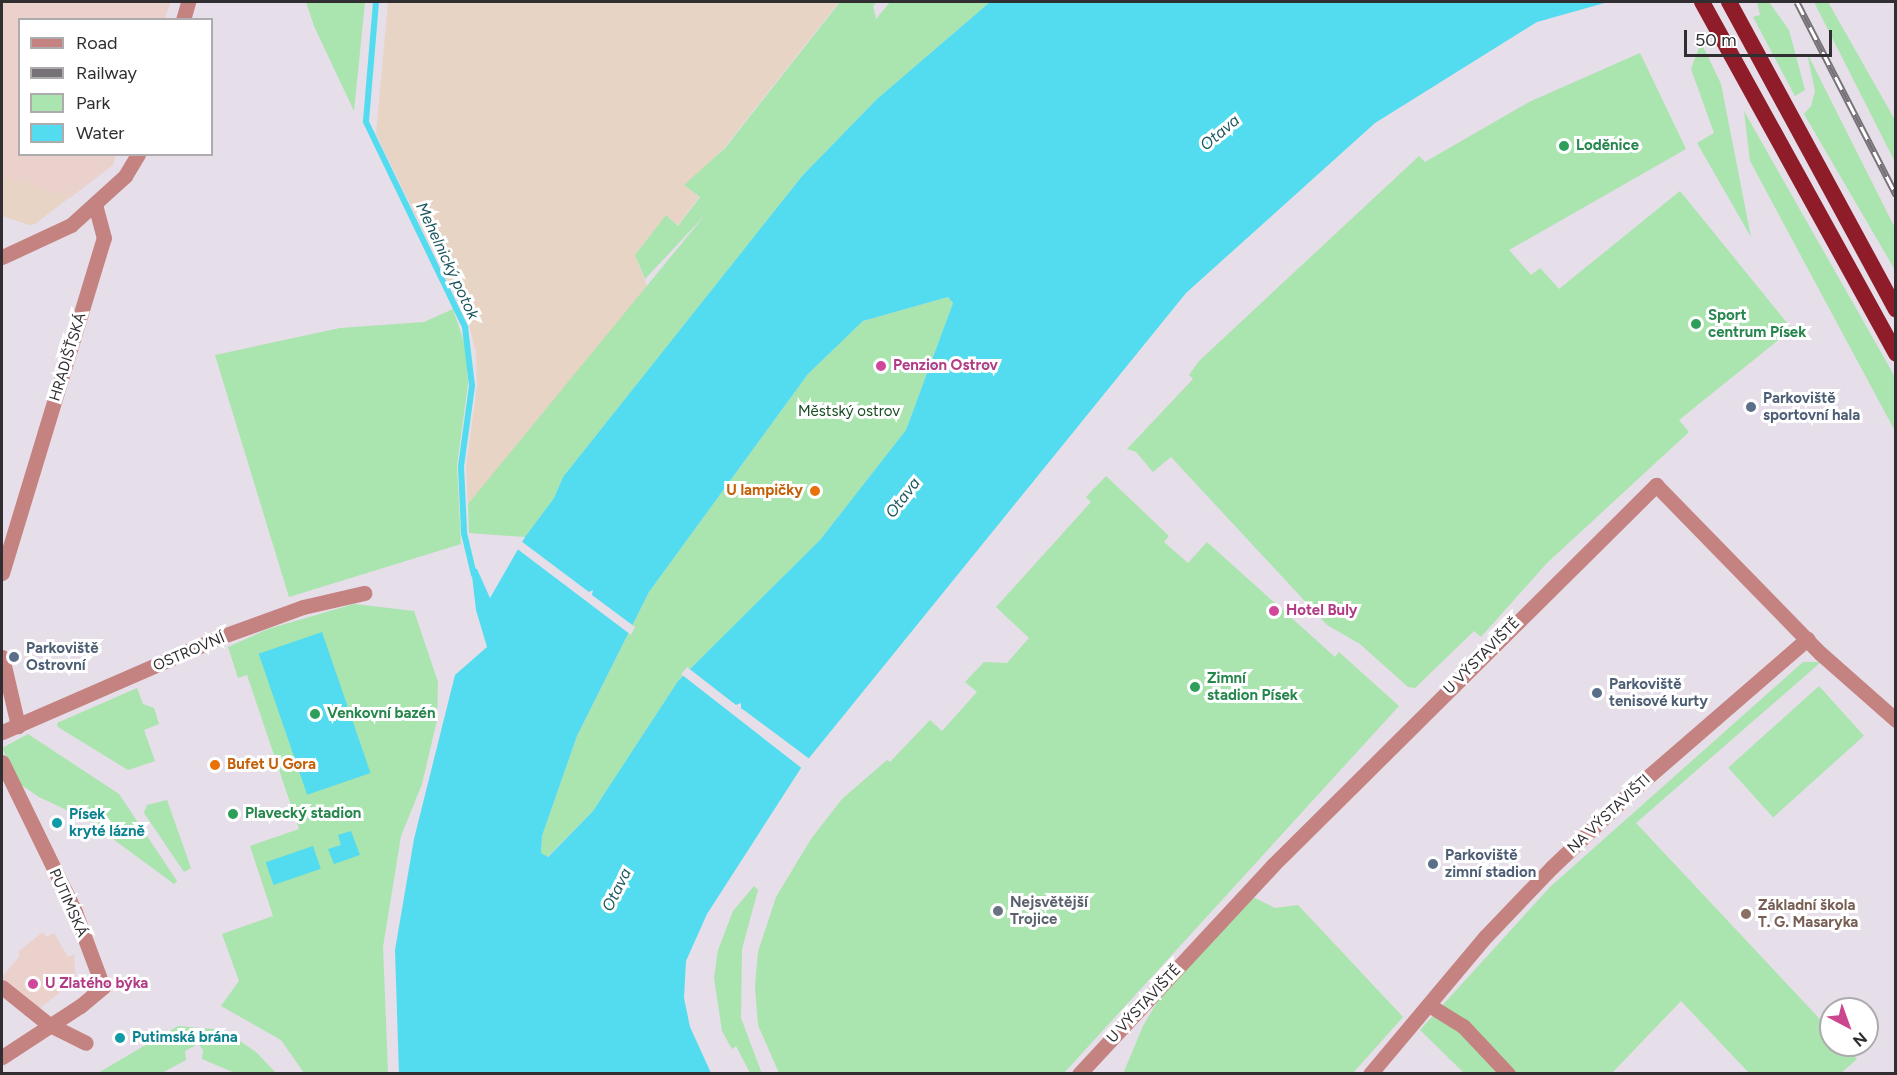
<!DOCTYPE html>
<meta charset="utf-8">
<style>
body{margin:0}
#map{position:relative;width:1897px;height:1075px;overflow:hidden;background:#e6dee8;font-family:Figtree,sans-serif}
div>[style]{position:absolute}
.commercial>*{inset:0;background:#ebd1cc}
.industrial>*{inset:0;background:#e7d4c4}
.green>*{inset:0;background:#aae4ae;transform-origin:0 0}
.water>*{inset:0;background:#53dcef;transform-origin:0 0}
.pier>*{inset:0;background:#e6dee8}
.stream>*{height:6px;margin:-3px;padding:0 3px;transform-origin:3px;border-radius:3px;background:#53dcef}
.minor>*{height:15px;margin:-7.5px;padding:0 7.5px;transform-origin:7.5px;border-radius:7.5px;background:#c48381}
.tertiary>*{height:15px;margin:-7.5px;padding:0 7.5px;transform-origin:7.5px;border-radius:7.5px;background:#c48381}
.trunk>*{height:16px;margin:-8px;padding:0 8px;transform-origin:8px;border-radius:8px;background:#8e1c29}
.rail>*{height:7px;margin-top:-3.5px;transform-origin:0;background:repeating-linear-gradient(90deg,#fff 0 14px,#767278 0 28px);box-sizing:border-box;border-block:2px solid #767278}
.dots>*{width:16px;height:16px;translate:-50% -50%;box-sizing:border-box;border:3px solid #fff;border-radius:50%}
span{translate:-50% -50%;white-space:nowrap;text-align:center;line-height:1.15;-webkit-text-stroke:6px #fff;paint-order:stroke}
.leisure-label{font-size:15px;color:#27864d;font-weight:700}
.left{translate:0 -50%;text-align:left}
.street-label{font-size:15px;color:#312e32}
.hotel-label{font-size:15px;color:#b23c85;font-weight:700}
.service-label{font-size:15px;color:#4e5e75;font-weight:700}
.park-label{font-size:15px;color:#184c21}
.food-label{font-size:15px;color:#c56008;font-weight:700}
.right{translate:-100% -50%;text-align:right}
.culture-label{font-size:15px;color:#0d838f;font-weight:700}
.worship-label{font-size:15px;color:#5b616d;font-weight:700}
.education-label{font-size:15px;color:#785e54;font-weight:700}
.water-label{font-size:16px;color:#1c565e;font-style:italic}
.frame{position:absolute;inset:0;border:3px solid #312e32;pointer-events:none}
.legend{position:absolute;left:18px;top:18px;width:195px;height:138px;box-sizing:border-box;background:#fff;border:2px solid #adabad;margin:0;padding:8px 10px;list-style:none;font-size:18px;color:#312e32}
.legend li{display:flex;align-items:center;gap:12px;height:30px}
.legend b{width:30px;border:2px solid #adabad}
.north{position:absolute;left:1819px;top:997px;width:60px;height:60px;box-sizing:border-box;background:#fff;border:2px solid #adabad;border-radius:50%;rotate:139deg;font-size:16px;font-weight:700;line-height:24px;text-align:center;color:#312e32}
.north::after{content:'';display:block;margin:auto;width:21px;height:27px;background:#ca478d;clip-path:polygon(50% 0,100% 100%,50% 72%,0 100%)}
.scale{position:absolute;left:1684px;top:30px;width:148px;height:27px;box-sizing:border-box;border:3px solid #312e32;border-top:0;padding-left:8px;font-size:18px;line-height:21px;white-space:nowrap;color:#312e32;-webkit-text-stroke:4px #fff;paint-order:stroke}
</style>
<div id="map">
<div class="commercial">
<i style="clip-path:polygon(2px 2px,171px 2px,164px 19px,20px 20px,20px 154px,116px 155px,113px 165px,70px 198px,2px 178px)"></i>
<i style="clip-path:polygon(43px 932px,47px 937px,54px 933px,68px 957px,74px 954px,76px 979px,38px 1010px,2px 977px,19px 957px,19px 951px)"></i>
</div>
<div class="industrial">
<i style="clip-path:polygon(388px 2px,839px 2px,723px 149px,685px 185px,699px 197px,678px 225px,666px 215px,635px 255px,648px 289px,468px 504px,466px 466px,477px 386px,476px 352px,469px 325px,376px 134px)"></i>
<i style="clip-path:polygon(2px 177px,70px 197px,35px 224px,29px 225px,2px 216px)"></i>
</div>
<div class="green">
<i style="clip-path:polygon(306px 2px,365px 2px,354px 111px,314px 26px)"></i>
<i style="clip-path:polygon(840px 2px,877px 2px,873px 6px,876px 19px,890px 2px,990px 2px,877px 99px,803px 175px,563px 477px,554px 498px,525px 537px,469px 533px,468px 504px,705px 215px,645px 279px,635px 255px,666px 215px,678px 226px,700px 197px,684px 185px,725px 148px)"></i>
<i style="clip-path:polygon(1757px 2px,1769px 2px,1789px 30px,1805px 90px,1795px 96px,1753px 17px,1760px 15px)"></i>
<i style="clip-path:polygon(1814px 2px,1828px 2px,1895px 120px,1895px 162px)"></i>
<i style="clip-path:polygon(1701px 42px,1721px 84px,1751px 237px,1697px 143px,1714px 133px,1691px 69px)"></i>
<i style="clip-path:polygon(1640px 53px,1686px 149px,1509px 250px,1531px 275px,1540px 268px,1559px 289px,1680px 191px,1792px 329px,1679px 420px,1689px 432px,1547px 563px,1481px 637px,1474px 631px,1415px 688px,1408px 687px,1360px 644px,1327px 625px,1171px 457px,1153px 472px,1136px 452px,1127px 449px,1193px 379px,1189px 375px,1199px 361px,1419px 156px,1425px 162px,1529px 102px)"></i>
<i style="clip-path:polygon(1807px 53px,1895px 228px,1895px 270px,1804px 114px,1811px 106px,1815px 91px)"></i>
<i style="clip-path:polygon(1744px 111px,1895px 377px,1895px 431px,1750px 161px)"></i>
<i style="clip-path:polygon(948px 297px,953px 303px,906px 430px,820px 540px,678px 681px,593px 811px,547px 857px,541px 854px,542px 836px,577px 736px,649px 592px,808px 374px,863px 321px)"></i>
<i style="clip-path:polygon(453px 309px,466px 348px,468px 384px,457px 465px,461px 544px,289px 597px,215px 355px,340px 328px,424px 322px)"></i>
<i style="clip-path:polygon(1106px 476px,1169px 536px,1164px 542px,1188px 563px,1207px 542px,1335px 657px,1339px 652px,1399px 706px,1064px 1073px,779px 1073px,758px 1025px,755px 987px,758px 952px,776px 897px,811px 839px,842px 799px,887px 760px,890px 762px,930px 720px,942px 731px,977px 692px,965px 682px,984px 662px,1007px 663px,1029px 638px,996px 607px,1091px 502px,1086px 497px)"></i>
<i style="clip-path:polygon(354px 604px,414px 611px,438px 682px,437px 720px,422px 784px,401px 836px,383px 947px,388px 1073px,304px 1073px,281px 1040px,221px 1006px,239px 981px,222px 934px,273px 916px,250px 846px,299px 829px,247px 675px,238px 678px,228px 647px,268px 629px)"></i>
<i style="clip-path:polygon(1803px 662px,1821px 662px,1636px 823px,1831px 1031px,1831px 1045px,1844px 1045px,1857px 1059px,1841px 1073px,1749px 1073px,1681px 1001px,1612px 1073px,1464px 1073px,1420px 1030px,1550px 887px)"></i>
<i style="left:1819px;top:686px;width:67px;height:122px;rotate:48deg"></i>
<i style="clip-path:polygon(137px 688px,143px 704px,154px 708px,159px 724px,144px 730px,155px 761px,128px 770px,58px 727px,57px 723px)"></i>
<i style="clip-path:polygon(28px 734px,119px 794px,177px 881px,174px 884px,86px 819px,39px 797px,20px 784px,2px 748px)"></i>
<i style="clip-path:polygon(167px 800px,191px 868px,184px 872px,144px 813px,147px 805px)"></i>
<i style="clip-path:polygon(754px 886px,758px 890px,742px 949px,741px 1018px,762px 1074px,750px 1073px,736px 1046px,732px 1049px,722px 1031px,714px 978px,718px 950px,733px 911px)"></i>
<i style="clip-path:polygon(1253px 897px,1275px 908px,1298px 905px,1403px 1017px,1353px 1073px,1123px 1074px,1143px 1026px,1183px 958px,1239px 905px)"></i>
<i style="clip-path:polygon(178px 1026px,224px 1030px,256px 1052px,276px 1073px,235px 1073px,202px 1059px,203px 1050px,198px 1044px,185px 1051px,186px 1060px,162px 1073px,98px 1073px)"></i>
</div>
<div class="water">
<i style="clip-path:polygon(evenodd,990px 2px,1608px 2px,1537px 22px,1375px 123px,1186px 293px,801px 768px,707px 914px,686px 961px,684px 998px,690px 1027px,711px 1073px,399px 1074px,395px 950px,414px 839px,455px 675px,487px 647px,476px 610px,471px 567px,477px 569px,490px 598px,525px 537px,554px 498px,563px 477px,803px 175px,877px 99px,990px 2px,948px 297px,953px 303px,906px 430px,820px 540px,678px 681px,593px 811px,548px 857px,541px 853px,542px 836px,577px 736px,649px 592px,808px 374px,863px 321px,948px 297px)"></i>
<i style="left:322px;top:632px;width:149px;height:67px;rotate:71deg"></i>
<i style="clip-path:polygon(351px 831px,360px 855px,334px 864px,328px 849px,341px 845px,338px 835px)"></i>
<i style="left:313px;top:846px;width:24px;height:50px;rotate:71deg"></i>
</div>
<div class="pier">
<i style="clip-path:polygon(521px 541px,589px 592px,593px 590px,592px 595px,635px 627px,631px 635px,516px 548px)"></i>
<i style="clip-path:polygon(687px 667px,736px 705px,741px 703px,741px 708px,811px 760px,804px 770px,681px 674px)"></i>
</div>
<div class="stream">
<i style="left:376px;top:2px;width:120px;rotate:94.8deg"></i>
<i style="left:366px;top:122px;width:228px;rotate:64.2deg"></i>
<i style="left:465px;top:327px;width:59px;rotate:83.2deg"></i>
<i style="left:472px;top:386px;width:81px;rotate:97.8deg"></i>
<i style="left:461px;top:466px;width:67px;rotate:87.4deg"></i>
<i style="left:464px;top:533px;width:43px;rotate:76.6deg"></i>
</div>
<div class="minor">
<i style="left:2px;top:573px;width:350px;rotate:-73.1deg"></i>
<i style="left:104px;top:238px;width:34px;rotate:-105deg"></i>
<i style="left:2px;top:657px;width:71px;rotate:76.9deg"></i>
<i style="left:2px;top:732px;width:241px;rotate:-23.5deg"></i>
<i style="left:223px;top:636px;width:85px;rotate:-19.9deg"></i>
<i style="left:303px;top:607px;width:63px;rotate:-12.9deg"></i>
<i style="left:2px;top:762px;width:167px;rotate:64deg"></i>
<i style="left:75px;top:912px;width:80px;rotate:69.5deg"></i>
<i style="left:103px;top:987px;width:30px;rotate:140deg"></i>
<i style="left:80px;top:1006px;width:93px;rotate:146.8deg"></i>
<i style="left:2px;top:987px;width:59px;rotate:38.8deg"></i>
<i style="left:48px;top:1024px;width:42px;rotate:26.6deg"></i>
<i style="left:1429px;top:1005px;width:40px;rotate:32deg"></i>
<i style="left:1463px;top:1026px;width:66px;rotate:46.8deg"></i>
<i style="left:1079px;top:1074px;width:285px;rotate:-47.1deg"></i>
<i style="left:1273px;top:865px;width:540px;rotate:-44.77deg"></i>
<i style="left:1656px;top:485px;width:235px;rotate:45.7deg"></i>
<i style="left:1820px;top:653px;width:101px;rotate:41.4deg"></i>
<i style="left:1370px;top:1074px;width:180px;rotate:-50deg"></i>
<i style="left:1486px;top:936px;width:95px;rotate:-46.3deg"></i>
<i style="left:1552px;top:867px;width:115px;rotate:-43.6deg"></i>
<i style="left:1635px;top:788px;width:228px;rotate:-40.9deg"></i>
</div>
<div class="tertiary">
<i style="left:183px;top:20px;width:19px;rotate:-74deg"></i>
<i style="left:2px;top:257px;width:76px;rotate:-24.9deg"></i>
<i style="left:71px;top:225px;width:73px;rotate:-42.2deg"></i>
<i style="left:125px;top:176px;width:26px;rotate:-59deg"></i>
</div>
<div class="trunk">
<i style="left:1702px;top:2px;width:402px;rotate:61.1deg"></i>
<i style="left:1729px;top:2px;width:350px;rotate:61.5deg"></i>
</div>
<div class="rail">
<i style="left:1797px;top:2px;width:217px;rotate:62.8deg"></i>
</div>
<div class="dots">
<i style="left:1564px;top:146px;background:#2e9e5b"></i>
<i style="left:1696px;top:324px;background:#2e9e5b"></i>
<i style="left:881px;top:366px;background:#d1479c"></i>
<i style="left:1751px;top:407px;background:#5c6f8a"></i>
<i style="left:815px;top:491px;background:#e8710a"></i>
<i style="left:1274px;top:611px;background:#d1479c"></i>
<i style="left:14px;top:657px;background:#5c6f8a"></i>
<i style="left:1195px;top:687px;background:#2e9e5b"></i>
<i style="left:1597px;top:693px;background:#5c6f8a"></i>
<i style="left:315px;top:714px;background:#2e9e5b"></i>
<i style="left:215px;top:765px;background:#e8710a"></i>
<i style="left:233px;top:814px;background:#2e9e5b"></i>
<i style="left:57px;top:823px;background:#0f9aa8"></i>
<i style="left:1433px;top:864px;background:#5c6f8a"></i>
<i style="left:998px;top:911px;background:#6b7280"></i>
<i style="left:1746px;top:914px;background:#8d6e63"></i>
<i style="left:33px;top:984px;background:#d1479c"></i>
<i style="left:120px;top:1038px;background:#0f9aa8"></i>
</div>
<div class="leisure-label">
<span class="left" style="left:1576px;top:146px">Loděnice</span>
<span class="left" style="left:1708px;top:324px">Sport<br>centrum Písek</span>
<span class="left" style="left:1207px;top:687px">Zimní<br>stadion Písek</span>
<span class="left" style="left:327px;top:714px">Venkovní bazén</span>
<span class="left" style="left:245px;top:814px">Plavecký stadion</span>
</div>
<div class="street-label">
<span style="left:68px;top:357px;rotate:-73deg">HRADIŠŤSKÁ</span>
<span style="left:189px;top:652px;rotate:-23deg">OSTROVNÍ</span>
<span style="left:1482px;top:656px;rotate:-45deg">U VÝSTAVIŠTĚ</span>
<span style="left:1609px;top:814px;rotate:-43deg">NA VÝSTAVIŠTI</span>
<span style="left:68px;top:903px;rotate:66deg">PUTIMSKÁ</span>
<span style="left:1144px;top:1004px;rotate:-47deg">U VÝSTAVIŠTĚ</span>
</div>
<div class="hotel-label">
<span class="left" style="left:893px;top:366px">Penzion Ostrov</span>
<span class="left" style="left:1286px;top:611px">Hotel Buly</span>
<span class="left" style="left:45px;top:984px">U Zlatého býka</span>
</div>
<div class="service-label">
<span class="left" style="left:1763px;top:407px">Parkoviště<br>sportovní hala</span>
<span class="left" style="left:26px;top:657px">Parkoviště<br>Ostrovní</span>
<span class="left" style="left:1609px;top:693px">Parkoviště<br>tenisové kurty</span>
<span class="left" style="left:1445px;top:864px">Parkoviště<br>zimní stadion</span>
</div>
<div class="park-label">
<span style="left:849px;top:412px">Městský ostrov</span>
</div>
<div class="food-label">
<span class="right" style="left:803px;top:491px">U lampičky</span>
<span class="left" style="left:227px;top:765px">Bufet U Gora</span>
</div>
<div class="culture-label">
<span class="left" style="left:69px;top:823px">Písek<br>kryté lázně</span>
<span class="left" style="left:132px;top:1038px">Putimská brána</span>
</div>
<div class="worship-label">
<span class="left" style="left:1010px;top:911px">Nejsvětější<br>Trojice</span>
</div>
<div class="education-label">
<span class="left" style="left:1758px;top:914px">Základní škola<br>T. G. Masaryka</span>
</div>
<div class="water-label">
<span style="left:1220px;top:133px;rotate:-40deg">Otava</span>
<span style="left:447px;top:261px;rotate:65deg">Mehelnický potok</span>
<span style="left:903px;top:498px;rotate:-53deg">Otava</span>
<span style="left:617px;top:890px;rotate:-64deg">Otava</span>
</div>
<div class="frame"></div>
<ul class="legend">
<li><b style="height:8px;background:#c48381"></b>Road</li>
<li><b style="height:8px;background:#767278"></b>Railway</li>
<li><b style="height:16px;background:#aae4ae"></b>Park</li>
<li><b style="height:16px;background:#53dcef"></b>Water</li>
</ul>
<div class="north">N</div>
<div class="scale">50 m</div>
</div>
